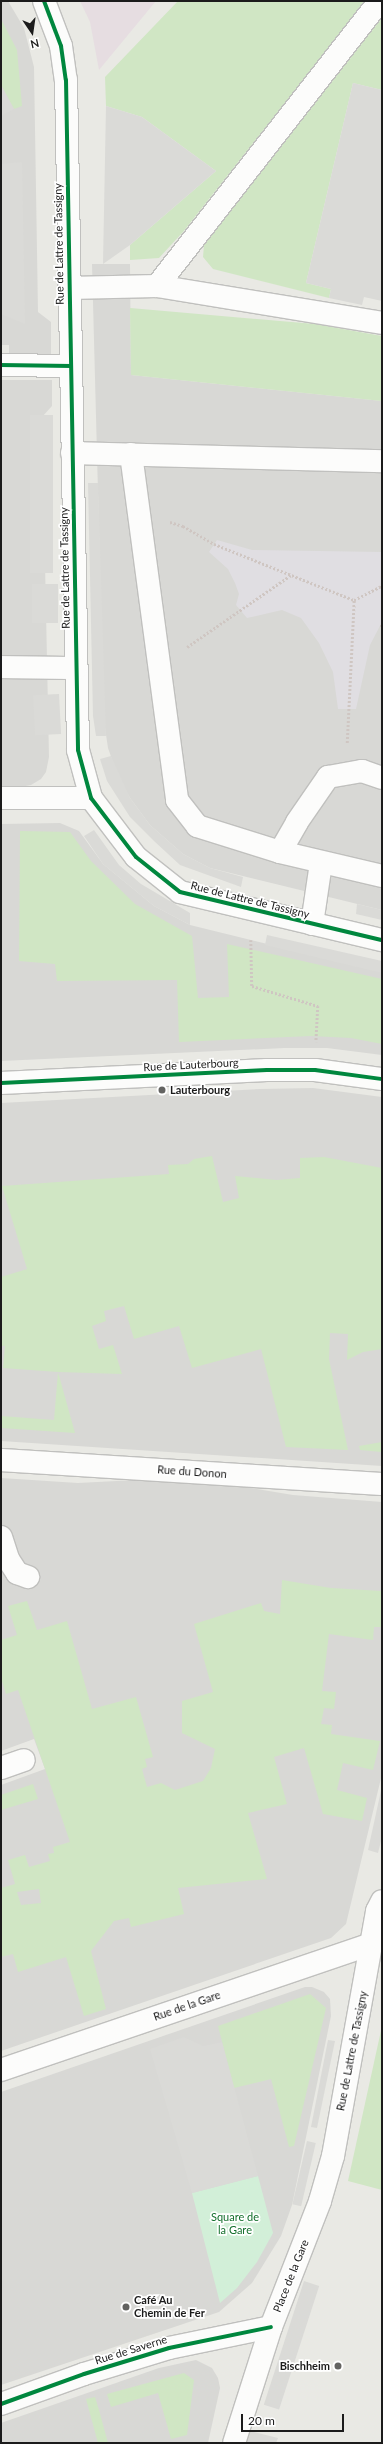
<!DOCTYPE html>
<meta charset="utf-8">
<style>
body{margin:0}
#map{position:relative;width:383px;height:2444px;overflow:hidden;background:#e9e9e4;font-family:Lato,sans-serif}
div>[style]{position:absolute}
.residential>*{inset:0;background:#d8d8d5}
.industrial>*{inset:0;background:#e6dde1}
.grass>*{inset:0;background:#d0e6c4}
.park>*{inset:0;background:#d2efd8}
.parking>*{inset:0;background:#dadad7;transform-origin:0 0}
.plaza>*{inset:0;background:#e0dee2}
.path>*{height:2.5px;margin-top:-1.25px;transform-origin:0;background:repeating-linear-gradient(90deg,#cfc6c2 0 2px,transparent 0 4px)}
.roads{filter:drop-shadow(1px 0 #c0c0be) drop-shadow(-1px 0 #c0c0be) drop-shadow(0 1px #c0c0be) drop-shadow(0 -1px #c0c0be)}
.minor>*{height:22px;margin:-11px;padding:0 11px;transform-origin:11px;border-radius:11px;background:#fcfcfb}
.cycleway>*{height:4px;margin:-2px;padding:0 2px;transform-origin:2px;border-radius:2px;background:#00873e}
.dots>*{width:11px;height:11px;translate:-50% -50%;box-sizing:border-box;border:2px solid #fff;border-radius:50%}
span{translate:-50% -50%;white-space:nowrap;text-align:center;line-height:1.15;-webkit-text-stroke:3.5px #fff;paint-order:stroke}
.street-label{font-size:11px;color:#1b1b1b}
.poi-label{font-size:11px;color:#1b1b1b;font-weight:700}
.left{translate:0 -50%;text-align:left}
.right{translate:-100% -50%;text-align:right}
.park-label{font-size:11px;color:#136f2c}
.frame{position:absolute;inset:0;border:2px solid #1b1b1b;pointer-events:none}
.north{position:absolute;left:12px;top:12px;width:40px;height:40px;-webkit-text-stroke:3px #fff;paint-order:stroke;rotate:167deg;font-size:11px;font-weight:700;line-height:16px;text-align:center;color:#1b1b1b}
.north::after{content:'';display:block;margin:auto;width:14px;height:18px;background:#1b1b1b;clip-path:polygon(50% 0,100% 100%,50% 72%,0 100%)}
.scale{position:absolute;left:241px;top:2414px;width:103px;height:18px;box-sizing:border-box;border:2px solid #1b1b1b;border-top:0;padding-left:5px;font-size:12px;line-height:14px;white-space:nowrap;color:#1b1b1b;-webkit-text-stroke:3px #fff;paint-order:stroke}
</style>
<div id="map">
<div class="residential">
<i style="clip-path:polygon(1px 1px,8px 1px,24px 28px,34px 67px,38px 312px,51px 322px,51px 356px,9px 355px,9px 345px,1px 345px)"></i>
<i style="clip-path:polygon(92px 264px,130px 264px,131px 375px,382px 401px,382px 910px,210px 868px,183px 854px,150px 825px,130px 798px,117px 774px,108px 748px,104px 721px)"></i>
<i style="clip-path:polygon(1px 380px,52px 380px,52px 406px,42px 417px,49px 757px,46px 772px,41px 779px,31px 785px,20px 787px,1px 787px)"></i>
<i style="clip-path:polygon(60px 823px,79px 831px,103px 864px,154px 906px,190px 925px,382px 972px,382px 1055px,327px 1048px,284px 1048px,1px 1061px,1px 824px)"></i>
<i style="clip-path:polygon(313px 1088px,382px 1097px,382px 1466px,1px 1441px,1px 1103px,260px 1089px)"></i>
<i style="clip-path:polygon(1px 1478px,78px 1483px,155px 1479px,228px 1484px,293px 1495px,382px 1502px,382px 1774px,346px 1924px,331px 1938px,1px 2051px,1px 1785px,45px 1769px,34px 1739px,1px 1751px)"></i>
<i style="clip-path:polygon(305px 1987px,312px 1987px,324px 1992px,330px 1999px,331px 2016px,292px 2205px,281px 2236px,252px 2283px,219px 2312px,1px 2385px,1px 2092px)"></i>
<i style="clip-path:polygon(196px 2360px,212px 2368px,218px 2378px,220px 2388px,208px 2443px,1px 2443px,1px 2423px,159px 2368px)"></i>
</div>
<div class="industrial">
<i style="clip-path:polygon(80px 1px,156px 1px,99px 70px,90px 22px)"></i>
</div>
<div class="grass">
<i style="clip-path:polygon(178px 1px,365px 1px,183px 232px,159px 258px,130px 260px,130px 245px,216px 171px,142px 117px,106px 106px,105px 77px)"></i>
<i style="clip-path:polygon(382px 18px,382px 90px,353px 83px,306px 283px,331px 289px,329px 298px,213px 269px,203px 257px,204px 245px)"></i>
<i style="clip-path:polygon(1px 19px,17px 50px,22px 106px,14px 109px,1px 85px)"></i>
<i style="clip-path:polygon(130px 308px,315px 324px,382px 336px,382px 401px,131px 375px)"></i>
<i style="clip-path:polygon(20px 831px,70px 832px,91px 861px,135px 904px,192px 936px,198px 998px,229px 997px,227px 944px,382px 979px,382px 1044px,351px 1038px,311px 1036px,179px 1042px,177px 980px,57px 981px,55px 964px,19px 961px)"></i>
<i style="clip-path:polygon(212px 1156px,223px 1202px,239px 1198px,235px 1176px,277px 1180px,300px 1178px,300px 1158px,324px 1157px,382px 1168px,382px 1349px,363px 1352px,347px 1360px,348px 1334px,330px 1333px,329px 1359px,348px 1450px,286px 1447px,261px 1349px,192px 1368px,179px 1326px,134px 1339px,124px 1306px,104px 1311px,106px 1321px,92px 1326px,99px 1349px,113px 1345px,122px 1374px,58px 1372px,75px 1433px,1px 1428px,1px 1416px,54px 1420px,58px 1372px,3px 1368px,5px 1346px,1px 1346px,1px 1277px,27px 1269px,2px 1186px,169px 1174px,168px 1165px,188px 1164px,194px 1159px)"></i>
<i style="clip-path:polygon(382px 1442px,382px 1452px,360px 1450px,359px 1446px)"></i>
<i style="clip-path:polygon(evenodd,282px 1580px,331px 1588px,382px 1591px,382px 1627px,374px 1627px,373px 1640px,329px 1634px,322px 1691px,336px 1692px,334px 1709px,324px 1708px,321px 1724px,332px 1725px,331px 1734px,380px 1741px,373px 1770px,343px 1763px,337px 1790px,367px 1798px,362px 1821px,323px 1814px,304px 1748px,274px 1757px,287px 1804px,248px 1813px,267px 1879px,178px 1888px,184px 1914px,131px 1927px,129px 1918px,114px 1921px,91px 1951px,106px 2009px,84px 2016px,66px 1957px,18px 1972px,13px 1954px,1px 1957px,1px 1888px,15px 1884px,8px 1860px,25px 1855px,29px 1867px,50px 1861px,48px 1854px,54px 1853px,53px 1847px,70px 1842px,18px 1690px,6px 1694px,1px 1678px,1px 1640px,17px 1635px,8px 1606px,27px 1601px,37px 1630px,67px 1621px,92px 1709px,136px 1697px,153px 1757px,145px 1759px,147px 1767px,142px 1769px,147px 1787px,161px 1783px,175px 1790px,203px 1781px,211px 1768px,215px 1749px,182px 1733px,182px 1701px,213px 1692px,194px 1624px,261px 1603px,264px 1611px,280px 1614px,282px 1580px,39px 1889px,41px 1903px,21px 1905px,17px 1892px,39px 1889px)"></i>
<i style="clip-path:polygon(33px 1784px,38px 1799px,1px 1810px,1px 1795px)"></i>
<i style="clip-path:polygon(310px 1994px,326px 2008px,294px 2146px,289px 2147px,271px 2079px,234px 2088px,218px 2026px)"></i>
<i style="clip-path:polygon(382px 2026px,382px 2190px,348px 2181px)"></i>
<i style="clip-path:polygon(184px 2373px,194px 2380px,187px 2435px,171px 2439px,158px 2393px,111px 2407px,107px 2394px)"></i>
<i style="clip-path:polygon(95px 2397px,99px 2410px,108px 2443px,98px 2443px,86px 2399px)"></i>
</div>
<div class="park">
<i style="clip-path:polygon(258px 2176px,273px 2233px,257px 2262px,237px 2288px,220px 2303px,192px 2193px)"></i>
</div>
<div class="parking">
<i style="clip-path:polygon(353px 83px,382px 90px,382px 301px,364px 297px,362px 305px,329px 298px,331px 289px,306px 283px)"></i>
<i style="clip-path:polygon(1px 85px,14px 109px,1px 116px)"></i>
<i style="clip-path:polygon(106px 106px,142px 117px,216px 171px,130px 245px,103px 264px)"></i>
<i style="clip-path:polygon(22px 162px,25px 324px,1px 314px,1px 164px)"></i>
<i style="left:30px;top:415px;width:23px;height:158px"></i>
<i style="clip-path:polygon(88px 483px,98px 483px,106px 736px,96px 736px,93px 716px)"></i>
<i style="left:32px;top:584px;width:26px;height:39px"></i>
<i style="left:59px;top:694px;width:40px;height:26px;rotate:87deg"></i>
<i style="clip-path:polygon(111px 756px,130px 798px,150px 825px,183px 854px,210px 868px,243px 877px,241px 887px,180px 865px,154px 841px,130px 817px,107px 781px,100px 759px)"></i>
<i style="clip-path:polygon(94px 830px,119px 865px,141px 884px,190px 913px,190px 925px,154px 906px,103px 864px,84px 836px)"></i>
<i style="clip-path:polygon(357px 904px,382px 910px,382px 920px,356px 914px)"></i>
<i style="clip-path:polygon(267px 935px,382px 961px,382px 973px,265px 945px)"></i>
<i style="clip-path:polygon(382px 1786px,382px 1837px,378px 1853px,368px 1850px)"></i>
<i style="clip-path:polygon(184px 2037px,203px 2046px,222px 2042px,258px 2176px,192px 2193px,150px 2049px)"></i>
<i style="clip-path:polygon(328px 2040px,335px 2041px,317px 2128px,311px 2127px)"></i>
<i style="left:307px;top:2141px;width:9px;height:65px;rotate:13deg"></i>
<i style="left:304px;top:2281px;width:16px;height:130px;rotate:18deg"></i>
<i style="clip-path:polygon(238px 2428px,278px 2438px,276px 2443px,234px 2443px)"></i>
</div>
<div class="plaza">
<i style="clip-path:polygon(217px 540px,252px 550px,382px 552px,382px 622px,370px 645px,356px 709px,338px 709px,333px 672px,319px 643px,301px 618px,282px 610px,247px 618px,236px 605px,239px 594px,235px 583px,228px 569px,209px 552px)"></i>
</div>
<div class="path">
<i style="left:170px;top:522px;width:14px;rotate:17deg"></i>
<i style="left:183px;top:526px;width:36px;rotate:30deg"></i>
<i style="left:214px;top:544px;width:151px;rotate:21.8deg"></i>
<i style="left:354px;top:600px;width:31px;rotate:-27deg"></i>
<i style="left:380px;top:626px;width:2px"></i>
<i style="left:187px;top:647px;width:126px;rotate:-34.7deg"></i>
<i style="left:347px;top:743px;width:143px;rotate:-87.2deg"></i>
<i style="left:251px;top:940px;width:46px;rotate:88.8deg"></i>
<i style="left:252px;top:986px;width:69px;rotate:16.9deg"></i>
<i style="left:318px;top:1006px;width:36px;rotate:93deg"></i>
</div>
<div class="roads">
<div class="minor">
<i style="left:44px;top:1px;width:48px;rotate:69.3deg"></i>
<i style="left:61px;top:46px;width:34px;rotate:82deg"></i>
<i style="left:66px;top:80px;width:670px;rotate:88.97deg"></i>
<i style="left:78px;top:750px;width:50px;rotate:74.8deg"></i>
<i style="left:91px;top:798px;width:74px;rotate:52.7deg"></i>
<i style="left:136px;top:857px;width:56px;rotate:38.5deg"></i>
<i style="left:180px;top:892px;width:208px;rotate:13.4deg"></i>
<i style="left:157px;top:286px;width:362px;rotate:-52deg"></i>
<i style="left:69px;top:288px;width:88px;rotate:-1.3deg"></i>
<i style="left:157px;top:286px;width:228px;rotate:9.3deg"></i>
<i style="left:1px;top:365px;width:69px;rotate:0.8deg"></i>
<i style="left:72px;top:453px;width:310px;rotate:1.5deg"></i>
<i style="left:131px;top:454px;width:349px;rotate:82.4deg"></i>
<i style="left:177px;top:800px;width:33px;rotate:52deg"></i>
<i style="left:197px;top:826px;width:87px;rotate:17.4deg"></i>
<i style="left:280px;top:852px;width:105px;rotate:13.2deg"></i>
<i style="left:1px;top:667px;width:75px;rotate:0.8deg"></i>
<i style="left:1px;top:798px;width:90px"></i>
<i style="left:280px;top:852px;width:34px;rotate:-60deg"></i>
<i style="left:297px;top:822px;width:55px;rotate:-55.4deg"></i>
<i style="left:328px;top:777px;width:35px;rotate:-10deg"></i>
<i style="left:362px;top:771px;width:21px;rotate:19deg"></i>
<i style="left:312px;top:924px;width:62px;rotate:-81.6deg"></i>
<i style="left:1px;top:1083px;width:266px;rotate:-2.8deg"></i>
<i style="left:267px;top:1070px;width:48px"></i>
<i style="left:315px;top:1070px;width:68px;rotate:7.7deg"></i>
<i style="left:1px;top:1460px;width:382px;rotate:3.6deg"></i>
<i style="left:1px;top:1537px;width:23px;rotate:72deg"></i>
<i style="left:8px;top:1559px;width:17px;rotate:57deg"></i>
<i style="left:17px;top:1573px;width:12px;rotate:20deg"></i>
<i style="left:1px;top:1768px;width:24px;rotate:-19deg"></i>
<i style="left:1px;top:2070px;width:393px;rotate:-18.8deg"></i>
<i style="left:1px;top:2404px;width:88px;rotate:-19.9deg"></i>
<i style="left:84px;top:2374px;width:89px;rotate:-17deg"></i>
<i style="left:169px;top:2348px;width:104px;rotate:-11.6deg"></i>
<i style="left:234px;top:2443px;width:122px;rotate:-72.3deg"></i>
<i style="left:271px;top:2327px;width:135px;rotate:-68.7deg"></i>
<i style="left:320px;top:2201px;width:47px;rotate:-73.9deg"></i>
<i style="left:333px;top:2156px;width:249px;rotate:-79.8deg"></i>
<i style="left:377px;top:1911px;width:11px;rotate:-63deg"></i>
</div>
</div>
<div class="cycleway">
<i style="left:44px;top:1px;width:48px;rotate:69.3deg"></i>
<i style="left:61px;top:46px;width:34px;rotate:82deg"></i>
<i style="left:66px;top:80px;width:670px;rotate:88.97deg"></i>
<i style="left:78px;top:750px;width:50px;rotate:74.8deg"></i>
<i style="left:91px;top:798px;width:74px;rotate:52.7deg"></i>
<i style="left:136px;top:857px;width:56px;rotate:38.5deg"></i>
<i style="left:180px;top:892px;width:208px;rotate:13.4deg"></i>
<i style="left:1px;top:365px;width:69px;rotate:0.8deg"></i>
<i style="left:1px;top:1083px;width:266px;rotate:-2.8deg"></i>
<i style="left:267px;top:1070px;width:48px"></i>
<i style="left:315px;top:1070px;width:68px;rotate:7.7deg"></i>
<i style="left:1px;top:2404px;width:88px;rotate:-19.9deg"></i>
<i style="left:84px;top:2374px;width:89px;rotate:-17deg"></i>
<i style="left:169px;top:2348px;width:104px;rotate:-11.6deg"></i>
</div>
<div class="dots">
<i style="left:162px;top:1090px;background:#636361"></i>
<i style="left:126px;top:2307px;background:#636361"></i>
<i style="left:338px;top:2366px;background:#636361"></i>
</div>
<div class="street-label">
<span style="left:59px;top:244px;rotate:-91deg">Rue de Lattre de Tassigny</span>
<span style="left:65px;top:568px;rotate:-91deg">Rue de Lattre de Tassigny</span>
<span style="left:250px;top:900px;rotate:14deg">Rue de Lattre de Tassigny</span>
<span style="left:191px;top:1065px;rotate:-3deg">Rue de Lauterbourg</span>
<span style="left:192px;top:1472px;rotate:4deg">Rue du Donon</span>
<span style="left:187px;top:2006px;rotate:-19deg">Rue de la Gare</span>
<span style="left:352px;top:2051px;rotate:-79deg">Rue de Lattre de Tassigny</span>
<span style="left:291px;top:2276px;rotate:-68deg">Place de la Gare</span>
<span style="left:131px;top:2350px;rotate:-17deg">Rue de Saverne</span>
</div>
<div class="poi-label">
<span class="left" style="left:170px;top:1090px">Lauterbourg</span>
<span class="left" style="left:134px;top:2307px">Café Au<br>Chemin de Fer</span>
<span class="right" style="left:330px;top:2366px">Bischheim</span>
</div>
<div class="park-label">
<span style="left:235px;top:2224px">Square de<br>la Gare</span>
</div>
<div class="frame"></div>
<div class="north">N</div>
<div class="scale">20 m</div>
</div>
